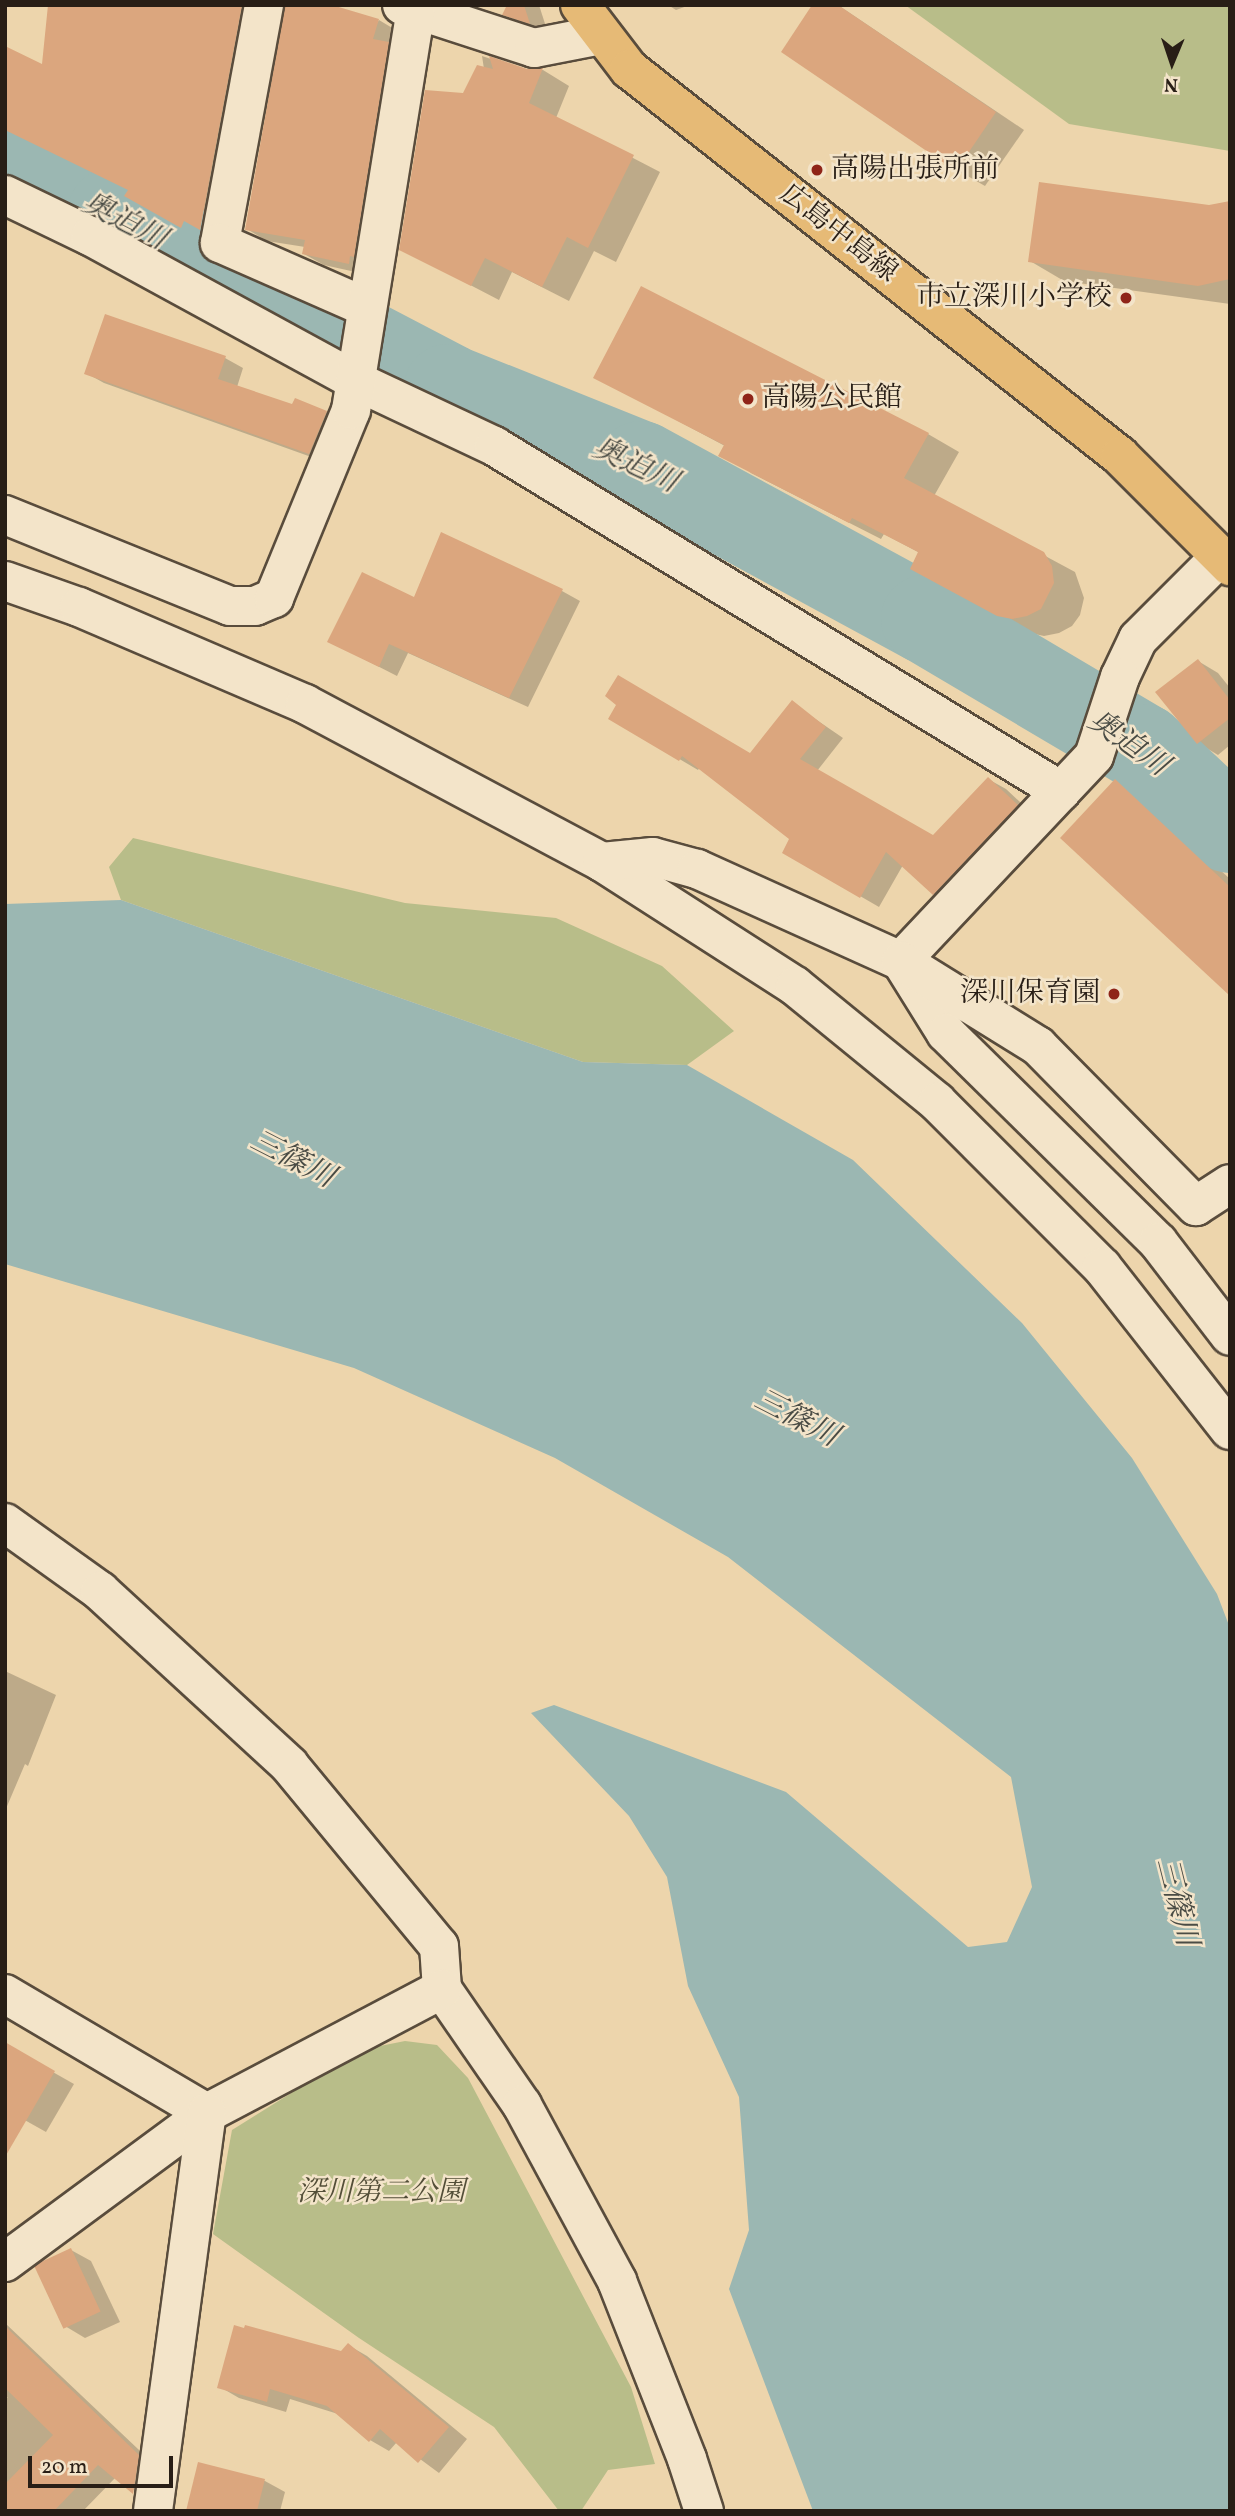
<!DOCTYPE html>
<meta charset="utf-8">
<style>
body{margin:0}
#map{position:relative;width:1235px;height:2516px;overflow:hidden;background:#edd5ac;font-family:Vollkorn,"Noto Serif JP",serif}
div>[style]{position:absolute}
.green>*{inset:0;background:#b8bd89}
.water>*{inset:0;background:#9bb7b2}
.shadow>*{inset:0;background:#0003}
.river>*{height:88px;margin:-44px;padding:0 44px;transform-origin:44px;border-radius:44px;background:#9bb7b2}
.building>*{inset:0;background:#dba67e;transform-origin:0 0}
.roads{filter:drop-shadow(2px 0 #594c3c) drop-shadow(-2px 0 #594c3c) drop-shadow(0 2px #594c3c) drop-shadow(0 -2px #594c3c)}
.minor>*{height:38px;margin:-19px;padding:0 19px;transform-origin:19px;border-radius:19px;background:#f3e4c9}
.primary>*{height:38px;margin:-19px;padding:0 19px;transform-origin:19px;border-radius:19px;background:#e6ba76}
.dots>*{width:19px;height:19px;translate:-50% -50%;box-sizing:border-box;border:4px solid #f3e4c9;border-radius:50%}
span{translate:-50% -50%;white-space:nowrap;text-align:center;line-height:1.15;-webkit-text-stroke:5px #f3e4c9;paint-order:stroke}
.poi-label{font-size:28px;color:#281e16}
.left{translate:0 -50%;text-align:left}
.right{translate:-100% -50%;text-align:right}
.street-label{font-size:28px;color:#281e16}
.park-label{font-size:28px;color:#534e38;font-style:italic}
.water-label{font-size:30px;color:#4a4c45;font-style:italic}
.frame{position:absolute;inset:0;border:7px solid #281e16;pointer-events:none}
.north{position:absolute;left:1137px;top:28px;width:70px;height:70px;-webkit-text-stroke:5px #f3e4c9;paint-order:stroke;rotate:182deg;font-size:19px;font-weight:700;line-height:28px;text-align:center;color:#281e16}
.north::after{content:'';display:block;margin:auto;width:24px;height:32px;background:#281e16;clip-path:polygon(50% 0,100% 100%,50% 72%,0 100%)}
.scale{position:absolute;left:28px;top:2456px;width:145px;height:32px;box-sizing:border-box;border:4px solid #281e16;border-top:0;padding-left:9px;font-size:21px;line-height:24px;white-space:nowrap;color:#281e16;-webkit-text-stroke:5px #f3e4c9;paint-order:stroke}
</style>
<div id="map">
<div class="green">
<i style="clip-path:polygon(905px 5px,1230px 5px,1230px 151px,1069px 124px)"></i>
<i style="clip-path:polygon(133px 838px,405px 903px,556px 918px,662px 966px,734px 1031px,687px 1065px,583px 1062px,121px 900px,109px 867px)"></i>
<i style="clip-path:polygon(405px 2041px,437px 2045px,468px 2078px,631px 2387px,655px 2464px,608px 2470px,581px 2511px,559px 2511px,494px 2427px,359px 2338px,213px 2234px,232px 2130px,360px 2050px)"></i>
</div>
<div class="water">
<i style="clip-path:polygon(121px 900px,583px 1062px,687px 1065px,853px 1160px,1022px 1323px,1132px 1458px,1217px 1594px,1230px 1628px,1230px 2511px,813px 2511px,729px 2289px,749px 2230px,739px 2097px,688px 1986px,667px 1877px,629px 1816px,531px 1713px,554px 1705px,786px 1792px,968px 1947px,1007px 1942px,1032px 1887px,1011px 1777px,728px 1557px,555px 1458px,354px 1368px,5px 1264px,5px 904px)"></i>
</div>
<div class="shadow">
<i style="clip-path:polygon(49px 5px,266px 5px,202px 238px,126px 195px,130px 190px,44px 67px)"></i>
<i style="clip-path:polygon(509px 5px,539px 5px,548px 33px,524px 25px,505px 14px)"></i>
<i style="clip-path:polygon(668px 5px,690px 5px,676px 10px)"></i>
<i style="clip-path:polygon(838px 5px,1024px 130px,985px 186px,957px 170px)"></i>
<i style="clip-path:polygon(379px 20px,399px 32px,369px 275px,324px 265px,304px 254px,305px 247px,267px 241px,247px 229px)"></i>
<i style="clip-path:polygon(482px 56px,527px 71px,543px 70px,569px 86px,556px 118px,660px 172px,616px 262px,594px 251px,569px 301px,512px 272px,499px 300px,401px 249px,464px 95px,484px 69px)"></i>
<i style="clip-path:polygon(1230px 203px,1230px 304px,1064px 281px,1030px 261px)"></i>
<i style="clip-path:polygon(106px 317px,225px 358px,243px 368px,237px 387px,293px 406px,326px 412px,344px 422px,328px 463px,104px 383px,86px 373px)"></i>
<i style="clip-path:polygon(596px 377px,928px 434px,959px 452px,934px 496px,1075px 572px,1084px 598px,1080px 615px,1072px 626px,1059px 633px,1044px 636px,1030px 633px,943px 586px,920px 553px,884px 534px,881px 539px,751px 473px,725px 446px)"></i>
<i style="clip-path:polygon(562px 591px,580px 601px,528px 707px,408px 653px,397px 676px,348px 651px,415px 599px)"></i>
<i style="clip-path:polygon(1198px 661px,1218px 673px,1230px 688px,1230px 745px,1218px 755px,1198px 743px)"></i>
<i style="clip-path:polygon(792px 703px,843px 738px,817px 771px,934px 837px,988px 779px,1006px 789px,1035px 816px,952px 904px,934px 894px,903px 865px,879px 907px,784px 852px,792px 838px,700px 767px,698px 770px,610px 718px,751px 755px)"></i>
<i style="clip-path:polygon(1115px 782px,1141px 797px,1230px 879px,1230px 994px)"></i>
<i style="clip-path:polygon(5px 1671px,56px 1695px,28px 1766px,25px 1764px,5px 1811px)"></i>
<i style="clip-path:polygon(5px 2045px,74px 2084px,46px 2132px,5px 2109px)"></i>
<i style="clip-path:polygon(71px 2250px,91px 2261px,120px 2322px,85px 2338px,65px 2326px)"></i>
<i style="clip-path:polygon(5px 2323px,157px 2467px,152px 2503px,116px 2477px,83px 2511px,5px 2511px,5px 2400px,8px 2397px,5px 2398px)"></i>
<i style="clip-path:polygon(348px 2345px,367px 2356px,467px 2439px,439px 2473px,397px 2442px,389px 2451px,370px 2440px,338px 2414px,290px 2399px,286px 2412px,239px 2398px,220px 2387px,342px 2353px)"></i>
<i style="clip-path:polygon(200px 2464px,265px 2481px,285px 2492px,280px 2511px,187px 2511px)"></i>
</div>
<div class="river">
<i style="left:5px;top:161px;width:119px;rotate:25.5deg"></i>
<i style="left:112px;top:212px;width:379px;rotate:27.6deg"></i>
<i style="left:448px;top:388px;width:208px;rotate:21.8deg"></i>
<i style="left:641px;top:465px;width:323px;rotate:28.5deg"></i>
<i style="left:925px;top:619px;width:253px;rotate:30.6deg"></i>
<i style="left:1143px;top:748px;width:119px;rotate:43deg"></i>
</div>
<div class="building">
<i style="clip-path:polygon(48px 5px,242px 5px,200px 230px,184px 221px,181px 228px,124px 196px,128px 190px,5px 130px,5px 46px,42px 64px)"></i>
<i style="clip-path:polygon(285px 5px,332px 5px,379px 19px,373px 39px,389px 42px,354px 257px,350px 256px,349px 264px,302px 254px,305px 240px,245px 230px)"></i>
<i style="clip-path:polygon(507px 5px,524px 5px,530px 24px,502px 15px)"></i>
<i style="clip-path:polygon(812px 5px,838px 5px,996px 112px,956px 171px,781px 52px)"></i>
<i style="clip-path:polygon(489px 56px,527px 69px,543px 68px,529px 103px,634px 155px,588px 248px,567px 237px,542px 287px,485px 258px,471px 286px,399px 250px,425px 90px,463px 93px,477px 65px,493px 69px)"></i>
<i style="clip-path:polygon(1039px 182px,1209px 205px,1230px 201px,1230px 279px,1198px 286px,1028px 262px)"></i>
<i style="clip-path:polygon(641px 286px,929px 433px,904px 478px,1044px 552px,1052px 566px,1054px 583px,1041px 609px,1027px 616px,1012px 619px,997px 616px,910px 569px,918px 552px,852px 518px,849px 523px,718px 456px,724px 445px,593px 378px)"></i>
<i style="clip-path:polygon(105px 314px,226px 356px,218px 379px,292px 404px,295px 398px,327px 411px,309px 454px,84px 374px)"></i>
<i style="clip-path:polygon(441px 532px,563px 589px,509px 698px,389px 644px,379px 667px,327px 642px,362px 572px,414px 597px)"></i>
<i style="clip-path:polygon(1198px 659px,1230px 700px,1230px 718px,1197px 744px,1155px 692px)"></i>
<i style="clip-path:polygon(618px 675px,750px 753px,792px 700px,826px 727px,800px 759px,933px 835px,988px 777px,1018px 805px,933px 895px,886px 852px,860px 898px,782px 853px,789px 839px,682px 756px,679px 761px,608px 719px,616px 705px,605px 696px)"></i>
<i style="clip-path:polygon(1115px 779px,1230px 887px,1230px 996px,1060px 838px)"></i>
<i style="clip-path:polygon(5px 2042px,55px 2071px,5px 2157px)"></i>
<i style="left:71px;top:2248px;width:70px;height:41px;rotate:65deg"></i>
<i style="clip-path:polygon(234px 2325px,244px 2328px,245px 2325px,341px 2351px,348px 2343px,449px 2427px,418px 2463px,380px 2429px,369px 2442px,327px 2406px,270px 2389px,267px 2402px,217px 2388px)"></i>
<i style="clip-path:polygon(5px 2326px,139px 2455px,133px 2494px,98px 2465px,54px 2511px,5px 2511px,5px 2484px,53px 2435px,5px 2388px)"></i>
<i style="clip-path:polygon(198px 2462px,265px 2479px,257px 2511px,186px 2511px)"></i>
</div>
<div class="roads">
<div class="minor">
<i style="left:264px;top:5px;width:242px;rotate:100.5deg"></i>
<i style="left:220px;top:243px;width:159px;rotate:23.7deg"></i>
<i style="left:402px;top:5px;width:139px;rotate:18deg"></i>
<i style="left:534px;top:48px;width:68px;rotate:-11deg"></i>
<i style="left:5px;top:195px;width:94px;rotate:25.8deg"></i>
<i style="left:90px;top:236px;width:303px;rotate:28.6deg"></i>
<i style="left:356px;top:381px;width:153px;rotate:25.2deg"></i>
<i style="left:494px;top:446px;width:664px;rotate:31.32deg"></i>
<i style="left:5px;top:515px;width:243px;rotate:22deg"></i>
<i style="left:230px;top:606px;width:25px"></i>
<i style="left:255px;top:606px;width:21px;rotate:-23deg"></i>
<i style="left:274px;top:598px;width:203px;rotate:-67.7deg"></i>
<i style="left:351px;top:410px;width:405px;rotate:-80.8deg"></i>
<i style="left:1221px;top:556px;width:117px;rotate:135deg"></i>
<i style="left:1138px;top:639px;width:42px;rotate:115.3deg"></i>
<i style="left:1120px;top:677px;width:83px;rotate:108.2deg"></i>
<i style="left:1094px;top:756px;width:282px;rotate:133.3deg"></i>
<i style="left:901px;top:961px;width:85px;rotate:58deg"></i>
<i style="left:946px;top:1033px;width:298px;rotate:44.6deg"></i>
<i style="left:1158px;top:1242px;width:118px;rotate:52.5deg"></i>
<i style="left:5px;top:581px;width:78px;rotate:19.4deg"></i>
<i style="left:79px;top:607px;width:246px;rotate:23.2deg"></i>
<i style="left:305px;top:704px;width:336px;rotate:28deg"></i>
<i style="left:602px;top:862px;width:229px;rotate:32.7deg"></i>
<i style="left:795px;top:986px;width:183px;rotate:39.2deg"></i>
<i style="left:937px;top:1102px;width:233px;rotate:45deg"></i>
<i style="left:1102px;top:1267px;width:207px;rotate:51.9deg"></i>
<i style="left:602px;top:862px;width:51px;rotate:-5.6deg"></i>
<i style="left:653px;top:857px;width:46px;rotate:15.3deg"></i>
<i style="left:697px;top:869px;width:224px;rotate:24.3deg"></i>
<i style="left:901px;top:961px;width:161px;rotate:31.8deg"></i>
<i style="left:1038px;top:1046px;width:225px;rotate:45.4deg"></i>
<i style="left:1196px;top:1206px;width:40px;rotate:-32.9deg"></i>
<i style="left:5px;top:1523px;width:117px;rotate:35.6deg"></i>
<i style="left:100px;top:1591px;width:257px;rotate:42.6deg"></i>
<i style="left:289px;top:1765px;width:235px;rotate:50.4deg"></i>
<i style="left:439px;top:1946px;width:43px;rotate:86deg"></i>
<i style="left:442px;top:1989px;width:141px;rotate:55.4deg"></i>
<i style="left:522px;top:2105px;width:200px;rotate:61.6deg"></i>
<i style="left:617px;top:2281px;width:191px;rotate:68.5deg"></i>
<i style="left:687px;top:2459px;width:55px;rotate:71.9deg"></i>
<i style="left:5px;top:1994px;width:234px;rotate:30.5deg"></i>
<i style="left:5px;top:2262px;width:251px;rotate:-36.4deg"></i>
<i style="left:207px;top:2113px;width:266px;rotate:-27.8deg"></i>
<i style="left:153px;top:2511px;width:402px;rotate:-82.3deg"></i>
</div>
<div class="primary">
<i style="left:580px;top:5px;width:81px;rotate:52.6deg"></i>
<i style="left:629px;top:69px;width:625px;rotate:38.24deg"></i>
<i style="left:1120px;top:456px;width:156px;rotate:45deg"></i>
</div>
</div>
<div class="dots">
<i style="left:817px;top:170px;background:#8f2418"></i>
<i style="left:1126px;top:298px;background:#8f2418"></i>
<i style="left:748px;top:399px;background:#8f2418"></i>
<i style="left:1114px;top:994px;background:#8f2418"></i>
</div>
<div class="poi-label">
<span class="left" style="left:831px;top:170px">高陽出張所前</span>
<span class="right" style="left:1112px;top:298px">市立深川小学校</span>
<span class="left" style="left:762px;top:399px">高陽公民館</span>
<span class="right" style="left:1100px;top:994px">深川保育園</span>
</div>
<div class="street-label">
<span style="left:838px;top:234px;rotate:38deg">広島中島線</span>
</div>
<div class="park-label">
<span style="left:381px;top:2193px">深川第二公園</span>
</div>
<div class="water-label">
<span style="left:124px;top:222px;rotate:27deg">奥迫川</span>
<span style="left:635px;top:466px;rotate:25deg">奥迫川</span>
<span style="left:1128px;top:744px;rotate:35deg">奥迫川</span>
<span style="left:292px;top:1160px;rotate:27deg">三篠川</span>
<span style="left:796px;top:1419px;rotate:27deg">三篠川</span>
<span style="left:1176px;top:1902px;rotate:76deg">三篠川</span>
</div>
<div class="frame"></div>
<div class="north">N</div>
<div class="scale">20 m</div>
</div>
